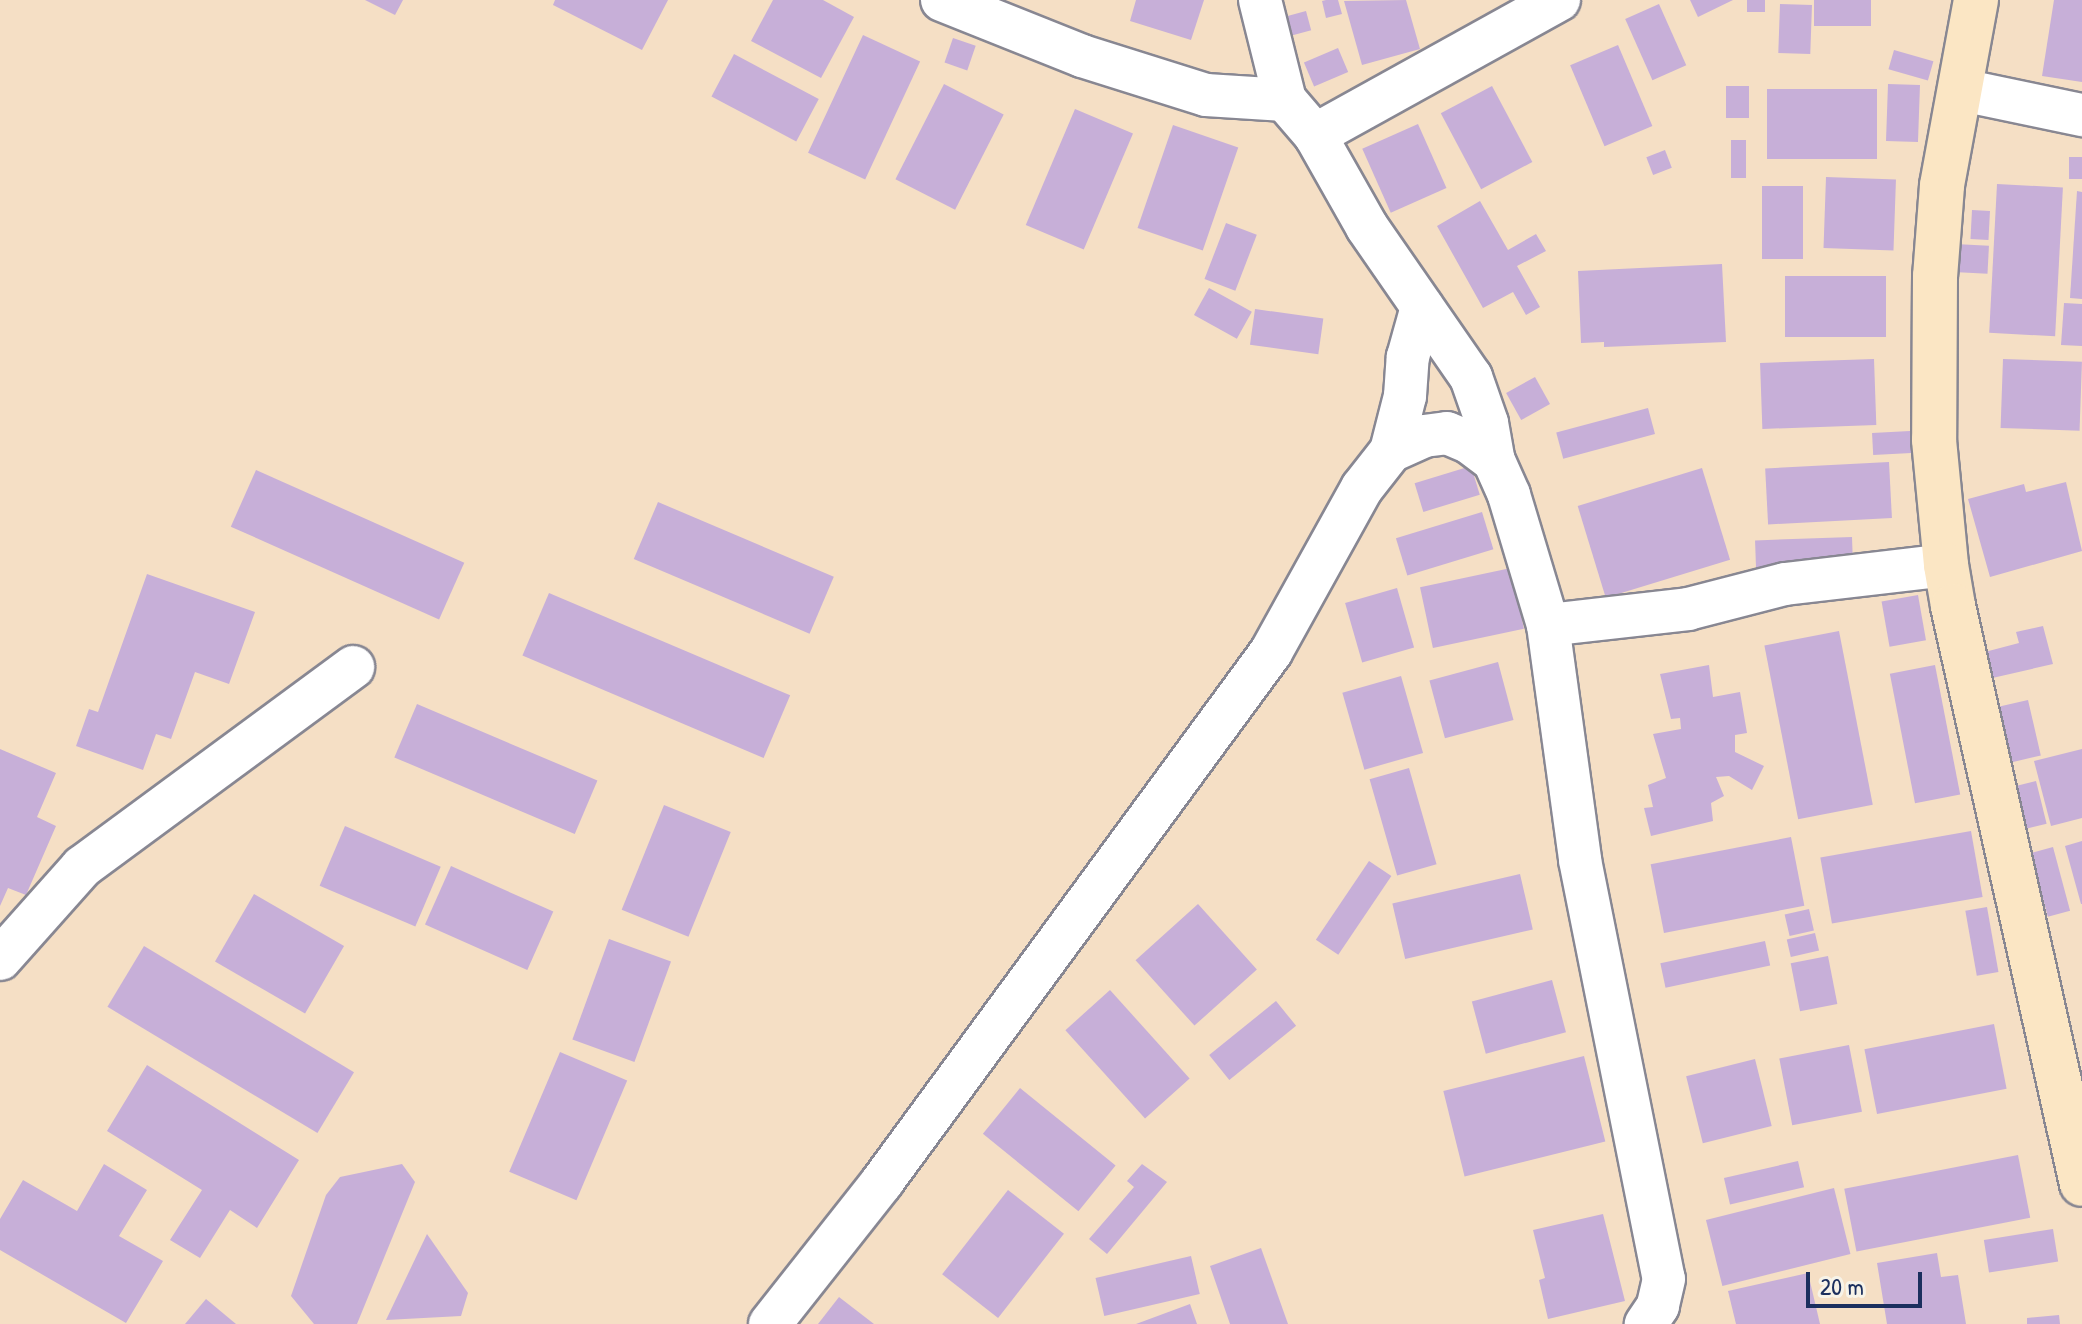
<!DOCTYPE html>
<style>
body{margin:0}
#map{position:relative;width:2082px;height:1324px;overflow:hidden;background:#f5dfc5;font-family:"Patrick Hand",sans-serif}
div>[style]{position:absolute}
.building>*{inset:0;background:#c7afd8;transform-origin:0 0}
.roads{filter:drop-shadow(2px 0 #888792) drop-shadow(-2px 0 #888792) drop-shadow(0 2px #888792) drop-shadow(0 -2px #888792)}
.street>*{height:42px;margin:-21px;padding:0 21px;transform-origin:21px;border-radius:21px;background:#fff}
.secondary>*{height:44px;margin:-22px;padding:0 22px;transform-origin:22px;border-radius:22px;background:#fbe6c4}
span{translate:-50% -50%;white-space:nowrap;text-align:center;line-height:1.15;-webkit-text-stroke:7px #f7f3e8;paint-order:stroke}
.scale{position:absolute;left:1806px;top:1272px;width:116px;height:36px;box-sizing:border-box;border:4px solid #1b2f5e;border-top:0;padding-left:10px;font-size:24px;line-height:28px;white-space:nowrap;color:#1b2f5e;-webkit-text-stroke:6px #f7f3e8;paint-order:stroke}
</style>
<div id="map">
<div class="building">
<i style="clip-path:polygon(365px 0,403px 0,395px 15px)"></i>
<i style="clip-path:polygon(555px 0,668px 0,642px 50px,553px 5px)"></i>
<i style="clip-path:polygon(773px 0,823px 0,854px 17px,821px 78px,751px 41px)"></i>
<i style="clip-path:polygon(1136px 0,1204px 0,1191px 40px,1130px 21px)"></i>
<i style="clip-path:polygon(1326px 0,1338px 0,1342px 14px,1326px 18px,1322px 1px)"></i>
<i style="clip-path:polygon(1406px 0,1420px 49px,1362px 65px,1344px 1px)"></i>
<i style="clip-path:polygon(1690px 0,1733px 0,1698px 17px)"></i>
<i style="left:1747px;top:0;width:18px;height:12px"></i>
<i style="left:1814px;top:0;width:57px;height:26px"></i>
<i style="clip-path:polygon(2054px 0,2082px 0,2082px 82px,2042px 76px)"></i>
<i style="left:1659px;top:4px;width:67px;height:37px;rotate:66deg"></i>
<i style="left:1780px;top:4px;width:32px;height:49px;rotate:2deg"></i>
<i style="left:1306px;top:11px;width:20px;height:21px;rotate:75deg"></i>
<i style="left:863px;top:35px;width:63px;height:130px;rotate:25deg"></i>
<i style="left:953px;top:38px;width:24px;height:26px;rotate:19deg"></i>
<i style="left:1618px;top:45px;width:88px;height:52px;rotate:67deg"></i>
<i style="left:1338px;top:48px;width:26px;height:37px;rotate:67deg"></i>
<i style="left:1894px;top:50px;width:41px;height:20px;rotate:16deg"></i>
<i style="left:734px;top:54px;width:96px;height:48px;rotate:28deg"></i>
<i style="left:944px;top:84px;width:67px;height:107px;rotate:27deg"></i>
<i style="left:1888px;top:84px;width:32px;height:57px;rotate:2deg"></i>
<i style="left:1492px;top:86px;width:86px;height:58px;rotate:62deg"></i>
<i style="left:1726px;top:86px;width:23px;height:32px"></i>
<i style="left:1767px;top:89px;width:110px;height:70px"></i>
<i style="left:1075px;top:109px;width:63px;height:126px;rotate:23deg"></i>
<i style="left:1418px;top:124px;width:70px;height:61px;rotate:66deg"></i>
<i style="left:1173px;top:125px;width:69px;height:109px;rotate:19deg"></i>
<i style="left:1731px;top:140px;width:15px;height:38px"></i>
<i style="left:1665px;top:150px;width:19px;height:20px;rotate:69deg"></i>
<i style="left:2069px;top:157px;width:13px;height:22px"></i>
<i style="left:1826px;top:177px;width:70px;height:71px;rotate:2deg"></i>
<i style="left:1997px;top:184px;width:66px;height:149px;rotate:3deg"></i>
<i style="left:1762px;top:186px;width:41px;height:73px"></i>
<i style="clip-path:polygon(2077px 191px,2082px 192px,2082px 299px,2070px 298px)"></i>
<i style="clip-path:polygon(1480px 201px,1508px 250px,1536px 234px,1546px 251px,1517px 266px,1540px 307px,1526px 315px,1513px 292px,1483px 308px,1437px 226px)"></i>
<i style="left:1972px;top:210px;width:18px;height:29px;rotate:3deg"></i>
<i style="left:1226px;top:223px;width:33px;height:60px;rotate:21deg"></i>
<i style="left:1955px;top:244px;width:34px;height:28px;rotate:3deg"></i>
<i style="clip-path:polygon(1722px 264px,1726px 342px,1604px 347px,1604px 342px,1581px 343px,1578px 271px)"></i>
<i style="left:1785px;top:276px;width:101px;height:61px"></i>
<i style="left:1209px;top:288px;width:49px;height:31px;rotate:29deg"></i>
<i style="clip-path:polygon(2064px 303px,2082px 304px,2082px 346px,2061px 345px)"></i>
<i style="left:1255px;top:309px;width:69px;height:36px;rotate:8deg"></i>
<i style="left:1874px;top:359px;width:66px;height:114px;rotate:88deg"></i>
<i style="left:2003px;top:359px;width:79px;height:69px;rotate:2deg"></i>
<i style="left:1535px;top:377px;width:31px;height:33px;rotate:61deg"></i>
<i style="left:1648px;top:408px;width:27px;height:95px;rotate:75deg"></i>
<i style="left:1910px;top:431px;width:22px;height:38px;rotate:87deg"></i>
<i style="left:1889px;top:462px;width:56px;height:124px;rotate:87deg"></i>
<i style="left:1471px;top:466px;width:30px;height:59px;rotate:73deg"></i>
<i style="left:1702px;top:468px;width:96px;height:130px;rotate:73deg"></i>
<i style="left:256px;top:470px;width:228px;height:62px;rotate:24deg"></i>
<i style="clip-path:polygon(2066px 482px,2082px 551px,1990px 577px,1968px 499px,2024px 484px,2026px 492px)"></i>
<i style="left:658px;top:502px;width:191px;height:62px;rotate:23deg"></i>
<i style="left:1482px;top:512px;width:39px;height:90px;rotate:73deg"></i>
<i style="left:1852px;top:537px;width:30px;height:97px;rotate:88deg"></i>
<i style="left:1511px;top:568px;width:62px;height:93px;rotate:78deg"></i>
<i style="clip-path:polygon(147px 574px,255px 612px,229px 684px,195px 672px,171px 739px,156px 734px,143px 770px,76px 746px,89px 709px,98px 712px)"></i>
<i style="left:1397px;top:588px;width:62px;height:54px;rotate:74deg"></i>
<i style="left:549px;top:593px;width:262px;height:68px;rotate:23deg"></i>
<i style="left:1918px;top:595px;width:46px;height:37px;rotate:80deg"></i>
<i style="clip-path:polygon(2043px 626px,2053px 664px,1988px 679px,1981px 653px,2019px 643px,2016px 632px)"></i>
<i style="left:1839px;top:631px;width:177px;height:76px;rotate:79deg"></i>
<i style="left:1498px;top:662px;width:60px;height:71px;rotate:75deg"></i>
<i style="clip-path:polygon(1709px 665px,1713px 697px,1740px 692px,1747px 733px,1735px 735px,1735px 752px,1764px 766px,1752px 790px,1729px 776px,1716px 777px,1724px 796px,1711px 803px,1713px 821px,1651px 836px,1644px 808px,1653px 807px,1648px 785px,1666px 778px,1653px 734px,1681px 729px,1680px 718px,1671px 719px,1660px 674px)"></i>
<i style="left:1935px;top:665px;width:132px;height:46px;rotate:79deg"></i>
<i style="left:1401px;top:676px;width:80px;height:61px;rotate:74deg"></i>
<i style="left:2028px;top:700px;width:57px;height:36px;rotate:77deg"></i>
<i style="left:417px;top:704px;width:196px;height:58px;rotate:23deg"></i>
<i style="clip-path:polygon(0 749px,56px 773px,37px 817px,56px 826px,26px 895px,8px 888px,0 906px)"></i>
<i style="clip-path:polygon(2082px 749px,2082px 818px,2051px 826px,2034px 761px)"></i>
<i style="left:1409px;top:768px;width:100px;height:41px;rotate:74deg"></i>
<i style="left:2036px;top:781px;width:44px;height:29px;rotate:76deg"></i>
<i style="left:664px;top:805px;width:72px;height:113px;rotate:22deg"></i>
<i style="left:345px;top:826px;width:104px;height:65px;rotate:23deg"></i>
<i style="left:1971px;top:831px;width:67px;height:153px;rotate:80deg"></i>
<i style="left:1791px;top:837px;width:70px;height:143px;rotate:79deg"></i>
<i style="clip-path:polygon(2082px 841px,2082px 904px,2081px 904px,2065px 846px)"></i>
<i style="left:2053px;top:847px;width:66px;height:23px;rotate:75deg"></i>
<i style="left:1369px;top:861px;width:27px;height:95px;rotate:34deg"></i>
<i style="left:451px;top:866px;width:112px;height:64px;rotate:24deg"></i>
<i style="left:1520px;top:874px;width:57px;height:131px;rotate:77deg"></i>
<i style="left:254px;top:894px;width:104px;height:78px;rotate:30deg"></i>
<i style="left:1198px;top:904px;width:88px;height:84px;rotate:48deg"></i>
<i style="left:1987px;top:907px;width:66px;height:22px;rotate:80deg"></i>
<i style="left:1809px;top:909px;width:22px;height:25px;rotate:77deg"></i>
<i style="left:1815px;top:933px;width:18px;height:29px;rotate:77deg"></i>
<i style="left:609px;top:939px;width:66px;height:107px;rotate:20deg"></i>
<i style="left:1765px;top:941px;width:25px;height:107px;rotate:78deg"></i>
<i style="left:144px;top:946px;width:245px;height:71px;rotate:31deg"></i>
<i style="left:1828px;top:956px;width:49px;height:38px;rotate:79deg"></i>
<i style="left:1552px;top:980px;width:54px;height:83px;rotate:75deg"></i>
<i style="left:1110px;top:990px;width:119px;height:60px;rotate:48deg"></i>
<i style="left:1276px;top:1001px;width:32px;height:86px;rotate:51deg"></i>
<i style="left:1994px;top:1024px;width:66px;height:132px;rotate:79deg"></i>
<i style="left:1849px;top:1045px;width:68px;height:71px;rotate:79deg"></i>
<i style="left:560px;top:1052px;width:73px;height:130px;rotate:23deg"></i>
<i style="left:1584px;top:1056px;width:88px;height:145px;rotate:76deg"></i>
<i style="left:1755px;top:1059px;width:69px;height:71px;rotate:76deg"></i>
<i style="clip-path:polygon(147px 1065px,299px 1160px,257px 1228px,230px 1210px,200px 1258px,170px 1240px,202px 1190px,107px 1131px)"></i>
<i style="left:1020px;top:1088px;width:123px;height:59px;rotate:39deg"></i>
<i style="left:2018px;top:1155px;width:64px;height:177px;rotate:79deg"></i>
<i style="left:1798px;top:1161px;width:27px;height:76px;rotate:77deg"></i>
<i style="clip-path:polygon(104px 1164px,147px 1190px,119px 1236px,163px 1261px,126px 1323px,0 1250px,0 1219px,23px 1180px,77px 1211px)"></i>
<i style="clip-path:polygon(402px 1164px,415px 1182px,357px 1324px,314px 1324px,291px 1296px,326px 1195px,340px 1177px)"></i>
<i style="clip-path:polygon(1142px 1164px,1167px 1182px,1107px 1254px,1089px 1239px,1134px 1187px,1127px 1181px)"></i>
<i style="left:1834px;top:1188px;width:68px;height:132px;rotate:76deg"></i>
<i style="left:1008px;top:1190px;width:71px;height:107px;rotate:38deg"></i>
<i style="clip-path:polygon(1603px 1214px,1625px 1301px,1548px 1319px,1539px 1280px,1545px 1278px,1533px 1230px)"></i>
<i style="left:2053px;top:1229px;width:33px;height:70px;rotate:81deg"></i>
<i style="clip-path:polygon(427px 1234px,468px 1293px,461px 1316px,386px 1320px)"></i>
<i style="clip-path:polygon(1261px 1248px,1288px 1324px,1230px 1324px,1210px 1266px)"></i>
<i style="clip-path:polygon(1937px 1253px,1941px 1277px,1958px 1275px,1966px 1324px,1887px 1324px,1877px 1263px)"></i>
<i style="left:1191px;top:1256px;width:39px;height:98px;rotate:77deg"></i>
<i style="clip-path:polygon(1808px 1273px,1820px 1324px,1736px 1324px,1728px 1291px)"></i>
<i style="clip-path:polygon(839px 1297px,874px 1324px,818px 1324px)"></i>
<i style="clip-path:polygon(206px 1299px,236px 1324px,185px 1324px)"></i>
<i style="clip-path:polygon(1190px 1304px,1197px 1324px,1136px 1324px)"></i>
<i style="clip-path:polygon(2059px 1315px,2060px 1324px,2027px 1324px,2027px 1318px)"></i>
</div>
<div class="roads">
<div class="street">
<i style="left:942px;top:0;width:151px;rotate:21.8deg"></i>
<i style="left:1082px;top:56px;width:130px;rotate:17.5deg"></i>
<i style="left:1206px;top:95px;width:79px;rotate:3.6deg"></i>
<i style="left:1260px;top:0;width:103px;rotate:76deg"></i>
<i style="left:1285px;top:100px;width:46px;rotate:49.4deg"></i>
<i style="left:1315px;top:135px;width:106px;rotate:60.5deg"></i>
<i style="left:1367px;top:227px;width:183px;rotate:55.3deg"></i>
<i style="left:1471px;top:377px;width:49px;rotate:70.8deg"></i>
<i style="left:1487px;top:423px;width:39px;rotate:80deg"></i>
<i style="left:1494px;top:461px;width:37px;rotate:66deg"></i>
<i style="left:1509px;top:495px;width:136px;rotate:73.3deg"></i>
<i style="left:1548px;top:625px;width:237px;rotate:82.2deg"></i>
<i style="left:1580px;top:860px;width:427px;rotate:78.7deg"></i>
<i style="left:1664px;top:1279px;width:28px;rotate:103deg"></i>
<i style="left:1658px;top:1306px;width:22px;rotate:124deg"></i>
<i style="left:1962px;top:90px;width:123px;rotate:11.8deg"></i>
<i style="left:1315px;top:135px;width:279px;rotate:-29deg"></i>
<i style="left:1391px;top:451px;width:36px;rotate:-24deg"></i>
<i style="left:1424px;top:436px;width:23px;rotate:-7deg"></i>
<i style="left:1447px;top:433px;width:25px;rotate:23deg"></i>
<i style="left:1470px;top:443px;width:30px;rotate:37deg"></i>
<i style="left:1548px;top:625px;width:141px;rotate:-6.5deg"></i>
<i style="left:1688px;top:609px;width:100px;rotate:-14.5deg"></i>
<i style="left:1785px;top:584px;width:162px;rotate:-6.7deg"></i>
<i style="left:0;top:959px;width:123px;rotate:-48.3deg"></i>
<i style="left:82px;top:867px;width:337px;rotate:-36.4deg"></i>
<i style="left:770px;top:1324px;width:181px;rotate:-51.7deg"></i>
<i style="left:882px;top:1182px;width:657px;rotate:-53.72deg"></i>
<i style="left:1271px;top:652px;width:188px;rotate:-61deg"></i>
<i style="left:1362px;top:488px;width:47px;rotate:-51.9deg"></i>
<i style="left:1391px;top:451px;width:57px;rotate:-75.7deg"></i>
<i style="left:1405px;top:396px;width:39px;rotate:-86deg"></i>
<i style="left:1408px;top:357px;width:52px;rotate:-74.4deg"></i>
</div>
<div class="secondary">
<i style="left:1976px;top:0;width:189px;rotate:100.4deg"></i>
<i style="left:1942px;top:186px;width:90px;rotate:94.4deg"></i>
<i style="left:1935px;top:276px;width:164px;rotate:90.3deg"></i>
<i style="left:1934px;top:440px;width:126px;rotate:84.5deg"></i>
<i style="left:1946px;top:565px;width:42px;rotate:80.3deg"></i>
<i style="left:1953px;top:606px;width:592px;rotate:77.42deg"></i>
</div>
</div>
<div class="scale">20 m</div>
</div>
